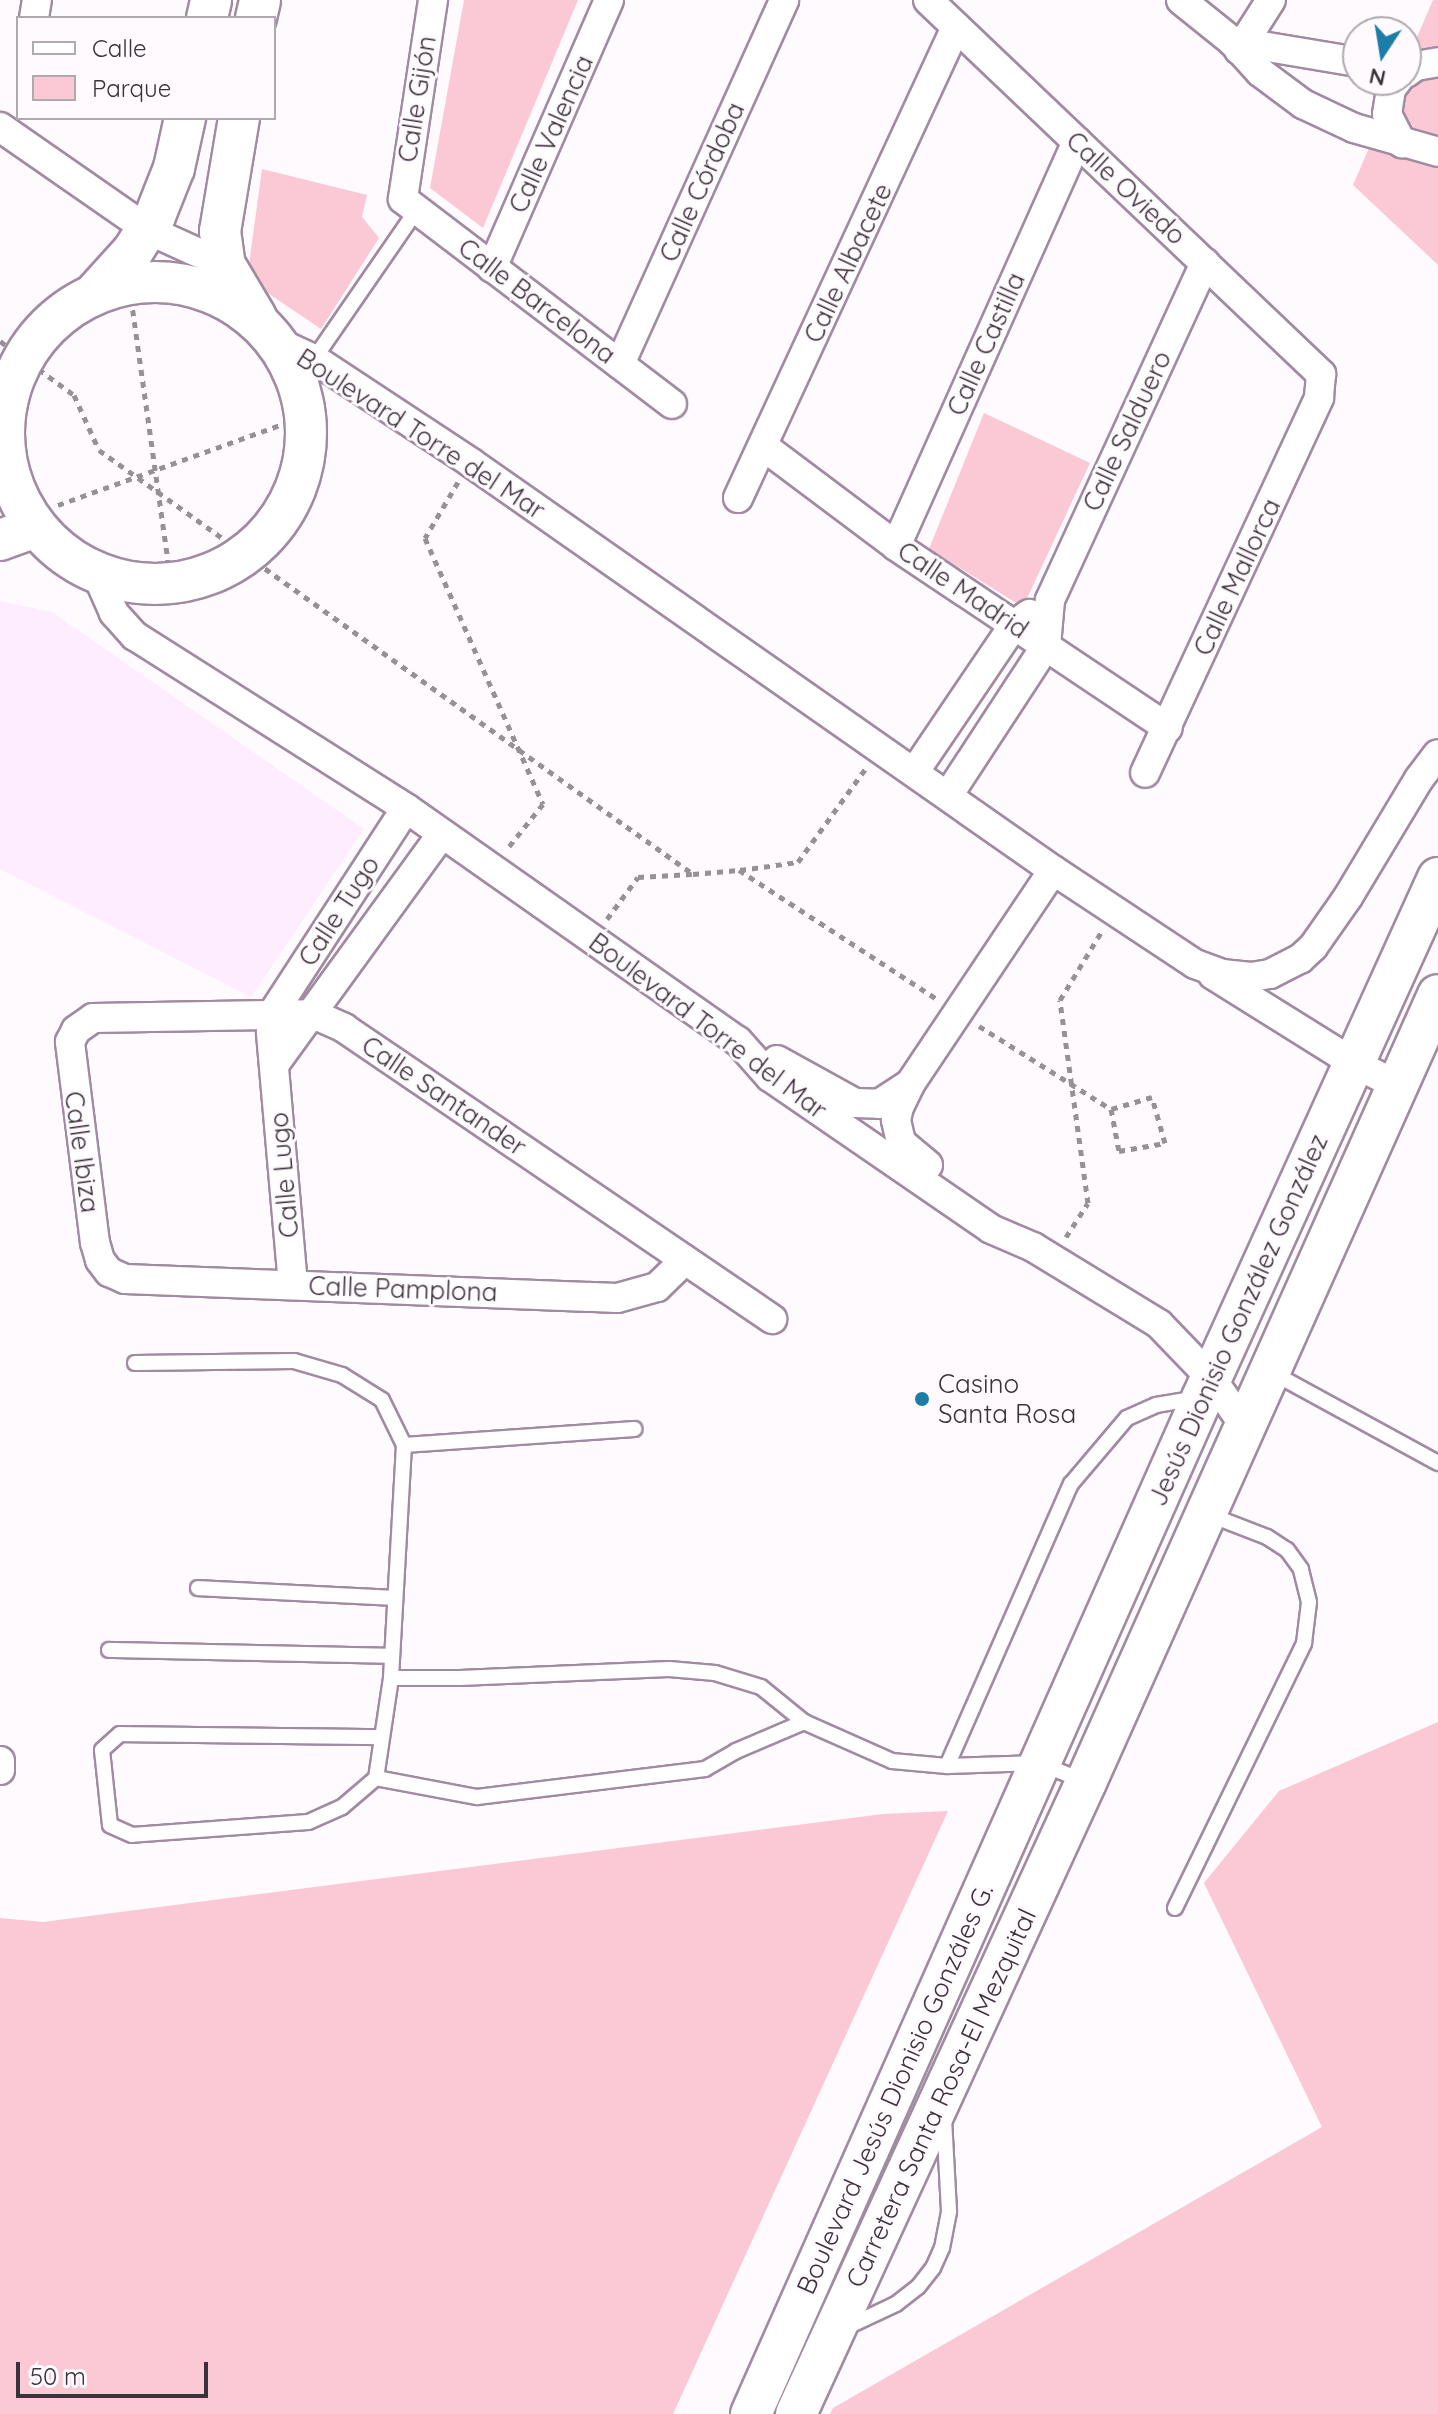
<!DOCTYPE html>
<meta charset="utf-8">
<style>
body{margin:0}
#map{position:relative;width:1438px;height:2414px;overflow:hidden;background:#fefafe;font-family:Quicksand,sans-serif}
div>[style]{position:absolute}
.built>*{inset:0;background:#feedfe}
.green>*{inset:0;background:#fbc8d5}
.path>*{height:5px;margin-top:-2.5px;transform-origin:0;background:repeating-linear-gradient(90deg,#979097 0 6px,transparent 0 12px)}
.roads{filter:drop-shadow(2px 0 #a08ba0) drop-shadow(-2px 0 #a08ba0) drop-shadow(0 2px #a08ba0) drop-shadow(0 -2px #a08ba0)}
.lane>*{height:14px;margin:-7px;padding:0 7px;transform-origin:7px;border-radius:7px;background:#fff}
.street>*{height:28px;margin:-14px;padding:0 14px;transform-origin:14px;border-radius:14px;background:#fff}
.secondary>*{height:40px;margin:-20px;padding:0 20px;transform-origin:20px;border-radius:20px;background:#fff}
.secondary>.ring{margin:-20px;padding:0;box-sizing:content-box;background:none;border:40px solid #fff;border-radius:50%}
.dots>*{width:22px;height:22px;translate:-50% -50%;box-sizing:border-box;border:4px solid #fefafe;border-radius:50%}
span{translate:-50% -50%;white-space:nowrap;text-align:center;line-height:1.15;-webkit-text-stroke:6px #fefafe;paint-order:stroke}
.street-label{font-size:26px;color:#3b323b}
.poi-label{font-size:26px;color:#3b323b}
.left{translate:0 -50%;text-align:left}
.legend{position:absolute;left:16px;top:16px;width:260px;height:104px;box-sizing:border-box;background:#fefafe;border:2px solid #b0aab0;margin:0;padding:10px 14px;list-style:none;font-size:24px;color:#3b323b}
.legend li{display:flex;align-items:center;gap:16px;height:40px}
.legend b{width:40px;border:2px solid #b0aab0}
.north{position:absolute;left:1342px;top:16px;width:80px;height:80px;box-sizing:border-box;background:#fefafe;border:2px solid #b0aab0;border-radius:50%;rotate:192deg;font-size:22px;font-weight:700;line-height:32px;text-align:center;color:#3b323b}
.north::after{content:'';display:block;margin:auto;width:28px;height:36px;background:#1e7ca9;clip-path:polygon(50% 0,100% 100%,50% 72%,0 100%)}
.scale{position:absolute;left:16px;top:2362px;width:192px;height:36px;box-sizing:border-box;border:4px solid #3b323b;border-top:0;padding-left:10px;font-size:24px;line-height:28px;white-space:nowrap;color:#3b323b;-webkit-text-stroke:6px #fefafe;paint-order:stroke}
</style>
<div id="map">
<div class="built">
<i style="clip-path:polygon(0 601px,52px 612px,364px 829px,251px 997px,0 869px)"></i>
</div>
<div class="green">
<i style="clip-path:polygon(464px 0,578px 0,483px 228px,430px 188px)"></i>
<i style="clip-path:polygon(1433px 0,1438px 0,1438px 265px,1353px 185px)"></i>
<i style="clip-path:polygon(262px 169px,367px 195px,362px 217px,379px 238px,321px 329px,247px 279px)"></i>
<i style="clip-path:polygon(984px 413px,1090px 463px,1023px 607px,929px 549px)"></i>
<i style="clip-path:polygon(1438px 1722px,1438px 2414px,830px 2414px,833px 2408px,1322px 2127px,1204px 1883px,1279px 1791px)"></i>
<i style="clip-path:polygon(948px 1811px,673px 2414px,0 2414px,0 1918px,43px 1922px,883px 1814px)"></i>
</div>
<div class="path">
<i style="left:131px;top:298px;width:287px;rotate:82deg"></i>
<i style="left:0;top:341px;width:92px;rotate:36.1deg"></i>
<i style="left:74px;top:395px;width:60px;rotate:65.6deg"></i>
<i style="left:99px;top:450px;width:730px;rotate:35.52deg"></i>
<i style="left:693px;top:874px;width:46px;rotate:-5deg"></i>
<i style="left:739px;top:870px;width:236px;rotate:33.1deg"></i>
<i style="left:458px;top:482px;width:65px;rotate:120.5deg"></i>
<i style="left:425px;top:538px;width:291px;rotate:66.1deg"></i>
<i style="left:543px;top:804px;width:58px;rotate:128.7deg"></i>
<i style="left:58px;top:505px;width:263px;rotate:-19.8deg"></i>
<i style="left:740px;top:870px;width:59px;rotate:-7.9deg"></i>
<i style="left:798px;top:862px;width:116px;rotate:-54.1deg"></i>
<i style="left:607px;top:919px;width:52px;rotate:-53.6deg"></i>
<i style="left:638px;top:877px;width:54px;rotate:-3.2deg"></i>
<i style="left:979px;top:1026px;width:156px;rotate:32.2deg"></i>
<i style="left:1111px;top:1109px;width:43px;rotate:79.2deg"></i>
<i style="left:1119px;top:1151px;width:47px;rotate:-9.9deg"></i>
<i style="left:1165px;top:1143px;width:48px;rotate:-105.8deg"></i>
<i style="left:1152px;top:1097px;width:43px;rotate:163.7deg"></i>
<i style="left:1066px;top:1237px;width:40px;rotate:-57.1deg"></i>
<i style="left:1088px;top:1203px;width:205px;rotate:-97.9deg"></i>
<i style="left:1060px;top:1000px;width:81px;rotate:-58.7deg"></i>
</div>
<div class="roads">
<div class="lane">
<i style="left:314px;top:359px;width:180px;rotate:-55.4deg"></i>
<i style="left:135px;top:1363px;width:159px;rotate:-0.7deg"></i>
<i style="left:294px;top:1361px;width:50px;rotate:16.3deg"></i>
<i style="left:342px;top:1375px;width:47px;rotate:32deg"></i>
<i style="left:382px;top:1400px;width:50px;rotate:63.9deg"></i>
<i style="left:404px;top:1445px;width:233px;rotate:93.2deg"></i>
<i style="left:391px;top:1678px;width:69px"></i>
<i style="left:460px;top:1678px;width:209px;rotate:-2.5deg"></i>
<i style="left:669px;top:1669px;width:46px;rotate:5deg"></i>
<i style="left:715px;top:1673px;width:48px;rotate:16.9deg"></i>
<i style="left:761px;top:1687px;width:55px;rotate:39.1deg"></i>
<i style="left:804px;top:1722px;width:96px;rotate:23.9deg"></i>
<i style="left:892px;top:1761px;width:55px;rotate:5.2deg"></i>
<i style="left:947px;top:1766px;width:92px;rotate:-1.9deg"></i>
<i style="left:1039px;top:1763px;width:51px;rotate:22deg"></i>
<i style="left:1273px;top:1373px;width:188px;rotate:28.6deg"></i>
<i style="left:404px;top:1445px;width:231px;rotate:-4deg"></i>
<i style="left:198px;top:1588px;width:196px;rotate:2.9deg"></i>
<i style="left:109px;top:1650px;width:283px;rotate:1.2deg"></i>
<i style="left:391px;top:1678px;width:101px;rotate:98.5deg"></i>
<i style="left:376px;top:1778px;width:103px;rotate:10.7deg"></i>
<i style="left:477px;top:1797px;width:230px;rotate:-7deg"></i>
<i style="left:705px;top:1769px;width:36px;rotate:-30deg"></i>
<i style="left:736px;top:1751px;width:74px;rotate:-23.1deg"></i>
<i style="left:947px;top:1766px;width:308px;rotate:-66.3deg"></i>
<i style="left:1071px;top:1484px;width:87px;rotate:-49.7deg"></i>
<i style="left:1127px;top:1418px;width:32px;rotate:-24deg"></i>
<i style="left:1156px;top:1405px;width:43px;rotate:-9.5deg"></i>
<i style="left:376px;top:1778px;width:45px;rotate:139.5deg"></i>
<i style="left:342px;top:1807px;width:37px;rotate:156deg"></i>
<i style="left:308px;top:1822px;width:176px;rotate:175.8deg"></i>
<i style="left:132px;top:1835px;width:24px;rotate:-156deg"></i>
<i style="left:110px;top:1825px;width:75px;rotate:-96.1deg"></i>
<i style="left:102px;top:1750px;width:24px;rotate:-42deg"></i>
<i style="left:120px;top:1734px;width:260px;rotate:0.7deg"></i>
<i style="left:1175px;top:1908px;width:295px;rotate:-64deg"></i>
<i style="left:1304px;top:1643px;width:41px;rotate:-83deg"></i>
<i style="left:1309px;top:1602px;width:34px;rotate:-104deg"></i>
<i style="left:1301px;top:1569px;width:24px;rotate:-126deg"></i>
<i style="left:1287px;top:1550px;width:24px;rotate:-147deg"></i>
<i style="left:1267px;top:1537px;width:61px;rotate:-158.9deg"></i>
<i style="left:845px;top:2328px;width:56px;rotate:-25.2deg"></i>
<i style="left:896px;top:2304px;width:28px;rotate:-38deg"></i>
<i style="left:918px;top:2287px;width:24px;rotate:-52deg"></i>
<i style="left:933px;top:2268px;width:22px;rotate:-66deg"></i>
<i style="left:942px;top:2248px;width:38px;rotate:-79deg"></i>
<i style="left:949px;top:2211px;width:91px;rotate:-93.1deg"></i>
</div>
<div class="street">
<i style="left:433px;top:0;width:201px;rotate:98.6deg"></i>
<i style="left:403px;top:199px;width:338px;rotate:37.3deg"></i>
<i style="left:928px;top:0;width:543px;rotate:43.58deg"></i>
<i style="left:1321px;top:374px;width:24px;rotate:95deg"></i>
<i style="left:1319px;top:398px;width:413px;rotate:114.9deg"></i>
<i style="left:1181px;top:0;width:65px;rotate:38.8deg"></i>
<i style="left:1232px;top:41px;width:42px;rotate:47.9deg"></i>
<i style="left:1260px;top:72px;width:54px;rotate:36.7deg"></i>
<i style="left:1303px;top:104px;width:56px;rotate:25.2deg"></i>
<i style="left:1354px;top:128px;width:87px;rotate:15.9deg"></i>
<i style="left:34px;top:18px;width:18px;rotate:-81deg"></i>
<i style="left:1232px;top:41px;width:128px;rotate:9.5deg"></i>
<i style="left:1239px;top:50px;width:59px;rotate:-57.4deg"></i>
<i style="left:1406px;top:73px;width:12px;rotate:-35deg"></i>
<i style="left:1416px;top:66px;width:22px;rotate:-10deg"></i>
<i style="left:1398px;top:80px;width:11px;rotate:128deg"></i>
<i style="left:1391px;top:89px;width:25px;rotate:99deg"></i>
<i style="left:1387px;top:114px;width:33px;rotate:63deg"></i>
<i style="left:0;top:127px;width:180px;rotate:34.8deg"></i>
<i style="left:148px;top:230px;width:85px;rotate:24.4deg"></i>
<i style="left:492px;top:268px;width:292px;rotate:-66.4deg"></i>
<i style="left:277px;top:342px;width:41px;rotate:24.7deg"></i>
<i style="left:314px;top:359px;width:187px;rotate:33.4deg"></i>
<i style="left:470px;top:462px;width:712px;rotate:34.99deg"></i>
<i style="left:1053px;top:870px;width:170px;rotate:33.5deg"></i>
<i style="left:1195px;top:964px;width:29px;rotate:20deg"></i>
<i style="left:1222px;top:974px;width:29px;rotate:6deg"></i>
<i style="left:1251px;top:977px;width:19px;rotate:-9deg"></i>
<i style="left:1270px;top:974px;width:34px;rotate:-27deg"></i>
<i style="left:1300px;top:959px;width:18px;rotate:-43deg"></i>
<i style="left:1313px;top:947px;width:61px;rotate:-55deg"></i>
<i style="left:1348px;top:897px;width:138px;rotate:-59deg"></i>
<i style="left:1419px;top:779px;width:31px;rotate:-53deg"></i>
<i style="left:620px;top:364px;width:399px;rotate:-65.7deg"></i>
<i style="left:763px;top:446px;width:166px;rotate:36.9deg"></i>
<i style="left:896px;top:546px;width:327px;rotate:33.8deg"></i>
<i style="left:738px;top:498px;width:519px;rotate:-65.16deg"></i>
<i style="left:896px;top:546px;width:443px;rotate:-65.9deg"></i>
<i style="left:96px;top:572px;width:45px;rotate:66.3deg"></i>
<i style="left:114px;top:613px;width:31px;rotate:48deg"></i>
<i style="left:135px;top:636px;width:321px;rotate:32.4deg"></i>
<i style="left:406px;top:808px;width:406px;rotate:35.1deg"></i>
<i style="left:738px;top:1041px;width:48px;rotate:48.4deg"></i>
<i style="left:770px;top:1077px;width:268px;rotate:34.5deg"></i>
<i style="left:991px;top:1229px;width:46px;rotate:23.2deg"></i>
<i style="left:1033px;top:1247px;width:148px;rotate:31.4deg"></i>
<i style="left:1159px;top:1324px;width:75px;rotate:46.1deg"></i>
<i style="left:1211px;top:1378px;width:57px;rotate:54.9deg"></i>
<i style="left:915px;top:771px;width:176px;rotate:-55.9deg"></i>
<i style="left:1014px;top:625px;width:19px;rotate:-36deg"></i>
<i style="left:949px;top:794px;width:177px;rotate:-56.8deg"></i>
<i style="left:1046px;top:646px;width:46px;rotate:-85deg"></i>
<i style="left:1050px;top:600px;width:371px;rotate:-65.3deg"></i>
<i style="left:1213px;top:975px;width:166px;rotate:32deg"></i>
<i style="left:1354px;top:1063px;width:50px;rotate:27.6deg"></i>
<i style="left:777px;top:1060px;width:89px;rotate:28.9deg"></i>
<i style="left:855px;top:1103px;width:24px;rotate:2deg"></i>
<i style="left:879px;top:1104px;width:37px;rotate:-33deg"></i>
<i style="left:274px;top:1065px;width:286px;rotate:-54deg"></i>
<i style="left:928px;top:1165px;width:35px;rotate:-140deg"></i>
<i style="left:901px;top:1142px;width:23px;rotate:-103deg"></i>
<i style="left:896px;top:1120px;width:13px;rotate:-77deg"></i>
<i style="left:899px;top:1107px;width:25px;rotate:-64deg"></i>
<i style="left:910px;top:1084px;width:257px;rotate:-56.2deg"></i>
<i style="left:685px;top:1260px;width:39px;rotate:136deg"></i>
<i style="left:657px;top:1287px;width:41px;rotate:164.6deg"></i>
<i style="left:617px;top:1298px;width:492px;rotate:-177.8deg"></i>
<i style="left:125px;top:1279px;width:17px;rotate:-156deg"></i>
<i style="left:109px;top:1272px;width:15px;rotate:-127deg"></i>
<i style="left:100px;top:1260px;width:18px;rotate:-106deg"></i>
<i style="left:95px;top:1243px;width:203px;rotate:-97.1deg"></i>
<i style="left:70px;top:1042px;width:13px;rotate:-63deg"></i>
<i style="left:76px;top:1030px;width:21px;rotate:-35deg"></i>
<i style="left:93px;top:1018px;width:220px;rotate:-1deg"></i>
<i style="left:313px;top:1014px;width:34px;rotate:24deg"></i>
<i style="left:344px;top:1028px;width:518px;rotate:34.21deg"></i>
<i style="left:293px;top:1285px;width:254px;rotate:-95deg"></i>
<i style="left:271px;top:1032px;width:19px;rotate:-84deg"></i>
<i style="left:273px;top:1013px;width:244px;rotate:-57deg"></i>
<i style="left:0;top:1761px;width:9px;rotate:90deg"></i>
</div>
<div class="secondary">
<i style="left:207px;top:18px;width:18px;rotate:-77deg"></i>
<i style="left:256px;top:18px;width:18px;rotate:-77deg"></i>
<i style="left:239px;top:118px;width:115px;rotate:99.5deg"></i>
<i style="left:220px;top:231px;width:34px;rotate:82deg"></i>
<i style="left:225px;top:265px;width:61px;rotate:59.2deg"></i>
<i class="ring" style="left:4px;top:282px;width:262px;height:262px"></i>
<i style="left:95px;top:293px;width:57px;rotate:-47.9deg"></i>
<i style="left:133px;top:251px;width:41px;rotate:-57.8deg"></i>
<i style="left:155px;top:216px;width:52px;rotate:-68.4deg"></i>
<i style="left:174px;top:168px;width:51px;rotate:-77.6deg"></i>
<i style="left:0;top:540px;width:38px;rotate:-20deg"></i>
<i style="left:751px;top:2414px;width:1112px;rotate:-66.06deg"></i>
<i style="left:1202px;top:1398px;width:571px;rotate:-65.59deg"></i>
<i style="left:796px;top:2414px;width:695px;rotate:-65.35deg"></i>
<i style="left:1086px;top:1782px;width:862px;rotate:-65.9deg"></i>
</div>
</div>
<div class="dots">
<i style="left:922px;top:1399px;background:#1e7ca9"></i>
</div>
<div class="street-label">
<span style="left:417px;top:99px;rotate:-81deg">Calle Gijón</span>
<span style="left:551px;top:134px;rotate:-66deg">Calle Valencia</span>
<span style="left:702px;top:182px;rotate:-66deg">Calle Córdoba</span>
<span style="left:1126px;top:188px;rotate:43deg">Calle Oviedo</span>
<span style="left:848px;top:263px;rotate:-65deg">Calle Albacete</span>
<span style="left:537px;top:301px;rotate:37deg">Calle Barcelona</span>
<span style="left:986px;top:344px;rotate:-66deg">Calle Castilla</span>
<span style="left:1127px;top:431px;rotate:-65deg">Calle Salduero</span>
<span style="left:421px;top:434px;rotate:33deg">Boulevard Torre del Mar</span>
<span style="left:1237px;top:577px;rotate:-65deg">Calle Mallorca</span>
<span style="left:963px;top:590px;rotate:34deg">Calle Madrid</span>
<span style="left:339px;top:911px;rotate:-57deg">Calle Tugo</span>
<span style="left:708px;top:1026px;rotate:37deg">Boulevard Torre del Mar</span>
<span style="left:444px;top:1096px;rotate:34deg">Calle Santander</span>
<span style="left:82px;top:1152px;rotate:82deg">Calle Ibiza</span>
<span style="left:284px;top:1175px;rotate:-95deg">Calle Lugo</span>
<span style="left:403px;top:1289px;rotate:2deg">Calle Pamplona</span>
<span style="left:1238px;top:1320px;rotate:-66deg">Jesús Dionisio González González</span>
<span style="left:895px;top:2089px;rotate:-66deg">Boulevard Jesús Dionisio Gonzáles G.</span>
<span style="left:941px;top:2098px;rotate:-65deg">Carretera Santa Rosa-El Mezquital</span>
</div>
<div class="poi-label">
<span class="left" style="left:938px;top:1399px">Casino<br>Santa Rosa</span>
</div>
<ul class="legend">
<li><b style="height:10px;background:#fff"></b>Calle</li>
<li><b style="height:22px;background:#fbc8d5"></b>Parque</li>
</ul>
<div class="north">N</div>
<div class="scale">50 m</div>
</div>
